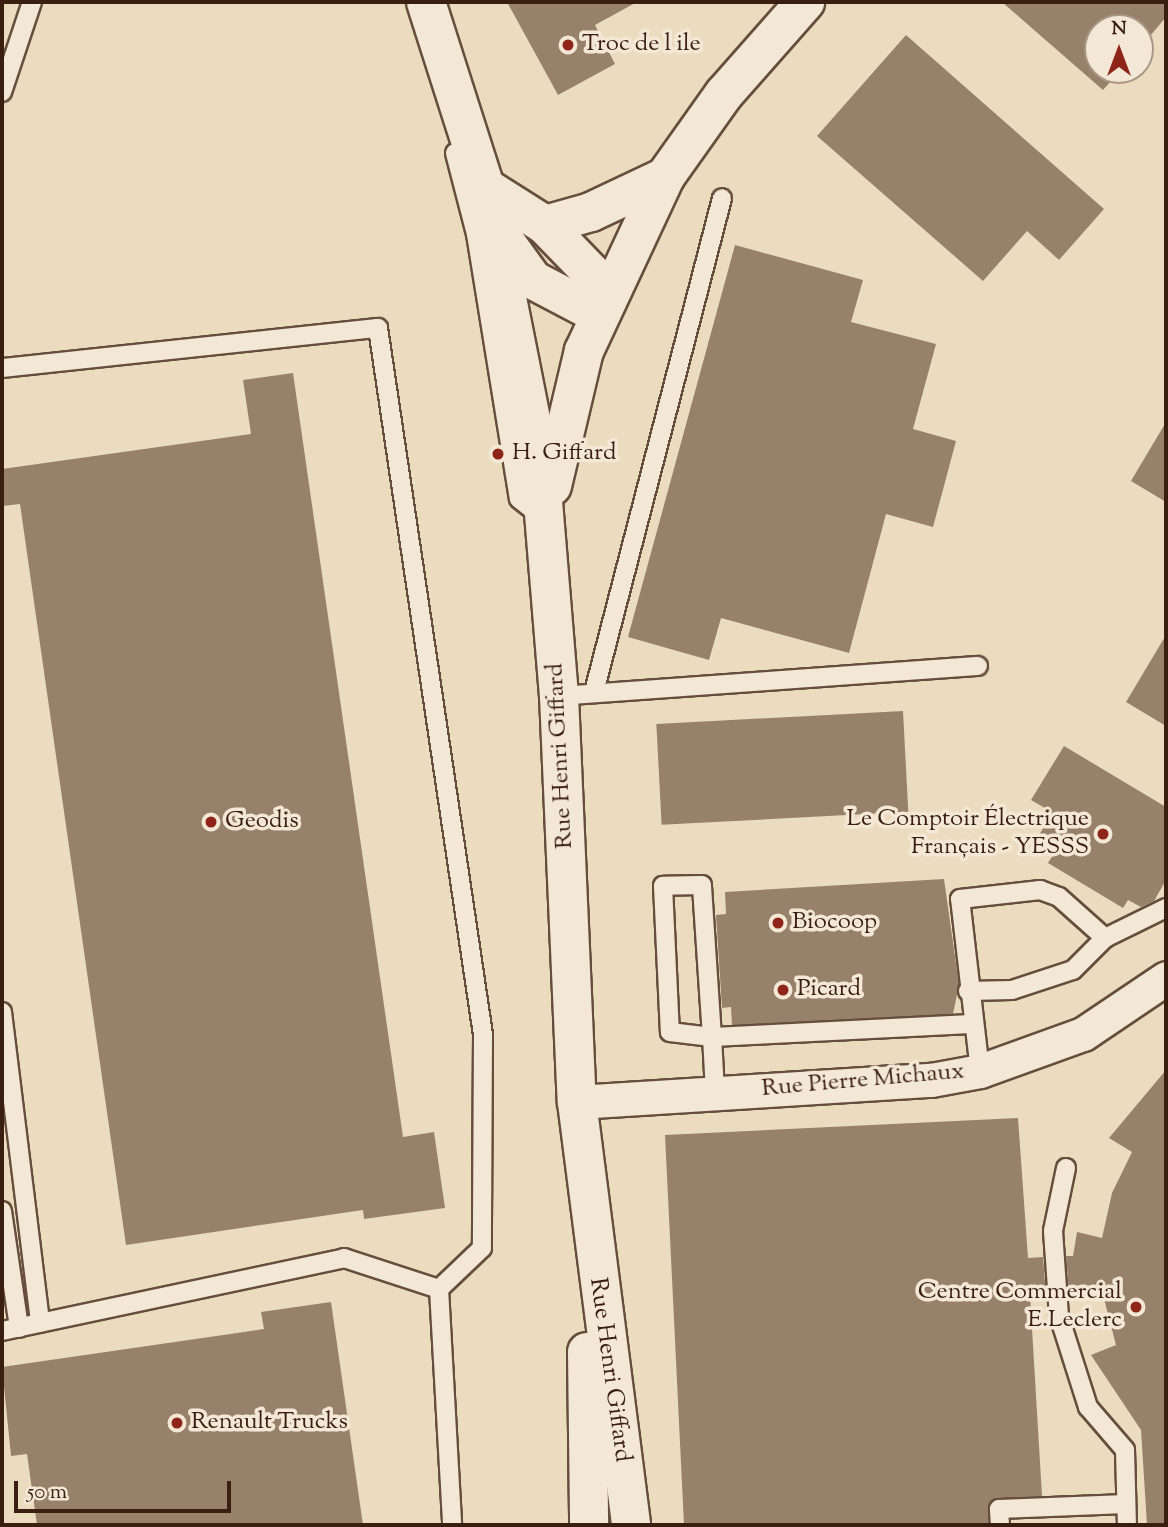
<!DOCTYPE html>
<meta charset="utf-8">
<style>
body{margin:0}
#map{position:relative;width:1168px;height:1527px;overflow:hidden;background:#ecdcbf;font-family:"Sorts Mill Goudy",serif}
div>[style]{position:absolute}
.building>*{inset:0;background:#97816b;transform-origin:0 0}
.roads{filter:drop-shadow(2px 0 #664e3c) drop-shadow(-2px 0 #664e3c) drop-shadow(0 2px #664e3c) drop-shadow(0 -2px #664e3c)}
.lane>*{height:18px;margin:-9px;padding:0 9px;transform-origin:9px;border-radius:9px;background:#f3e8d5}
.street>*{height:33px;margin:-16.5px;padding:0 16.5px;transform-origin:16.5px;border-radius:16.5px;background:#f3e8d5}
.secondary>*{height:38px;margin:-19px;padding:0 19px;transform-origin:19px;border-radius:19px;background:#f3e8d5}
.dots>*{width:19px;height:19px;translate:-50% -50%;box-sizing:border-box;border:4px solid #f3e8d5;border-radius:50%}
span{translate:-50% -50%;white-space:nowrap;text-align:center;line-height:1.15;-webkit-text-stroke:7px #f3e8d5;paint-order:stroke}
.poi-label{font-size:24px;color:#3a1e10}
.left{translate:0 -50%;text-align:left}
.right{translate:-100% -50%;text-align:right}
.street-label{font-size:24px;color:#3a1e10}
.frame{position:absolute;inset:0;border:4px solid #3a1e10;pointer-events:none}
.north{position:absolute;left:1084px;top:14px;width:70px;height:70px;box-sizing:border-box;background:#f3e8d5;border:2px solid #a99786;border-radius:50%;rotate:0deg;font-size:19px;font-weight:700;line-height:28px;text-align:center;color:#3a1e10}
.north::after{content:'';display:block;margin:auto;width:24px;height:32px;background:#8f2418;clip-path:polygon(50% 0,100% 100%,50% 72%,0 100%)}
.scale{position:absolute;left:14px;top:1481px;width:217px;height:32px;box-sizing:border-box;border:4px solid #3a1e10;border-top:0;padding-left:9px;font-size:21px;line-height:24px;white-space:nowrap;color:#3a1e10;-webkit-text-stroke:5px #f3e8d5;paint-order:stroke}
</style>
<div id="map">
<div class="building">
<i style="clip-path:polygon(507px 2px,637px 2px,595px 25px,615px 64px,558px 95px)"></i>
<i style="clip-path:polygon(1002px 2px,1166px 2px,1166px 17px,1140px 48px,1140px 28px,1098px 28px,1098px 70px,1121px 70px,1103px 90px)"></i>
<i style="clip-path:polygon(906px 35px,1104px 209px,1059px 260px,1027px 231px,983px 281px,817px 136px)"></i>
<i style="clip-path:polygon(735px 245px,863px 280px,851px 322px,936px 344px,913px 429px,956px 441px,933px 527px,886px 514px,849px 653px,721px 618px,709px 660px,628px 637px)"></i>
<i style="clip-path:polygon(293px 373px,403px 1137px,434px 1132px,445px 1208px,364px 1219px,363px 1210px,126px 1245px,20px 504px,2px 506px,2px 469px,251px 434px,243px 380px)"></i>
<i style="clip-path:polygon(1166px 422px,1166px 502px,1131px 481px)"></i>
<i style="clip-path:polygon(1166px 635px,1166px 726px,1126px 702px)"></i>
<i style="left:903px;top:711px;width:101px;height:247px;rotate:87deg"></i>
<i style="clip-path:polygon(1064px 746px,1166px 807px,1166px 880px,1154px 901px,1141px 907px,1128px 900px,1123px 908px,1048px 863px,1053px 855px,1033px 844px,1046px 824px,1038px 819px,1045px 808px,1031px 800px)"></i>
<i style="clip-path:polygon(944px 879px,959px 985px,953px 1014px,732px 1025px,731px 1007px,722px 1008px,716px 915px,726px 914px,725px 892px)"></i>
<i style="clip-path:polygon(1166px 1070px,1166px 1525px,1147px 1525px,1141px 1430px,1091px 1355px,1116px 1345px,1103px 1295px,1069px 1294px,1066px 1256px,1073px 1256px,1077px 1232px,1102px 1238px,1112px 1193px,1132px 1152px,1109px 1138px)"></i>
<i style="clip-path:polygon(1018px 1118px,1028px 1258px,1043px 1257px,1046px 1295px,1030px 1295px,1042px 1496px,993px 1499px,989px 1525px,684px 1525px,665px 1135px)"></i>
<i style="clip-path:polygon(331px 1302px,363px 1525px,37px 1525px,27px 1454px,11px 1456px,2px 1367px,264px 1329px,261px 1312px)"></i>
</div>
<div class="roads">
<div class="lane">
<i style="left:2px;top:92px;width:95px;rotate:-71.6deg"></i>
<i style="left:455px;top:153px;width:84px;rotate:75.5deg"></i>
<i style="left:476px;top:234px;width:268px;rotate:80.8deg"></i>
<i style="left:519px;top:499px;width:29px;rotate:38deg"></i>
<i style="left:2px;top:368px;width:378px;rotate:-6.1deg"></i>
<i style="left:378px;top:328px;width:715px;rotate:81.55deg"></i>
<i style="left:483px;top:1035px;width:213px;rotate:90.3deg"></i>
<i style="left:482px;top:1248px;width:59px;rotate:136.4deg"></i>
<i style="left:439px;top:1289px;width:236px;rotate:86.8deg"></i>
<i style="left:594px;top:692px;width:510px;rotate:-75.47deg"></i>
<i style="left:559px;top:696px;width:420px;rotate:-4.1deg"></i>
<i style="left:968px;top:991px;width:44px;rotate:-1.3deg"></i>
<i style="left:1012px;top:990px;width:64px;rotate:-18.2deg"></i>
<i style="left:1073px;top:970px;width:45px;rotate:-45deg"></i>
<i style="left:1105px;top:938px;width:68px;rotate:-26.2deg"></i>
<i style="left:2px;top:1012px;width:313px;rotate:83deg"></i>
<i style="left:980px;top:1071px;width:173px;rotate:-96.6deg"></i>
<i style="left:960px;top:899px;width:81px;rotate:-6.4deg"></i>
<i style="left:1040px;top:890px;width:20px;rotate:20deg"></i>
<i style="left:1059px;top:897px;width:62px;rotate:41.7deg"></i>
<i style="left:715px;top:1092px;width:55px;rotate:-93.1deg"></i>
<i style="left:712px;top:1037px;width:152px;rotate:-93.8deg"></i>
<i style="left:702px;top:885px;width:39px;rotate:179deg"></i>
<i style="left:663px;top:886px;width:146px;rotate:87.3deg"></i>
<i style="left:670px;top:1032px;width:42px;rotate:6.8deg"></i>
<i style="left:712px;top:1037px;width:260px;rotate:-2.9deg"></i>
<i style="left:1066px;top:1168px;width:64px;rotate:101.7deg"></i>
<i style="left:1053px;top:1231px;width:85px;rotate:86deg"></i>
<i style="left:1059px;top:1316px;width:96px;rotate:72.3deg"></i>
<i style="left:1088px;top:1407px;width:57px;rotate:49.3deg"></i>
<i style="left:1125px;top:1450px;width:75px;rotate:88.5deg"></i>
<i style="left:2px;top:1211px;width:118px;rotate:81.7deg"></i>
<i style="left:2px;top:1331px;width:350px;rotate:-12deg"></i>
<i style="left:344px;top:1258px;width:100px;rotate:18.1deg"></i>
<i style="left:1000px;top:1525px;width:16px;rotate:-94deg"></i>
<i style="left:999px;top:1509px;width:127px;rotate:-2.3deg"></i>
</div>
<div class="street">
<i style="left:577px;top:1102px;width:355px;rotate:-3.6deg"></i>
<i style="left:931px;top:1080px;width:50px;rotate:-10.4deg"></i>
<i style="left:980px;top:1071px;width:109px;rotate:-19.8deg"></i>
<i style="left:1083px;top:1034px;width:100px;rotate:-34deg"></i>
</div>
<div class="secondary">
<i style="left:426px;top:2px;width:194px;rotate:72.3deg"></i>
<i style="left:485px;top:187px;width:283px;rotate:78.8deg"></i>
<i style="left:540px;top:465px;width:232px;rotate:85.3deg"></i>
<i style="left:559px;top:696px;width:406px;rotate:87.5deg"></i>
<i style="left:577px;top:1102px;width:426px;rotate:82.7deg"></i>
<i style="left:485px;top:187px;width:71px;rotate:32.3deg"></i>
<i style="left:545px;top:225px;width:91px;rotate:45.9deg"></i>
<i style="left:545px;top:225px;width:48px;rotate:-15.8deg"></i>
<i style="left:591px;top:212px;width:82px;rotate:-25.3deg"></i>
<i style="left:504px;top:240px;width:49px;rotate:54.1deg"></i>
<i style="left:533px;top:280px;width:73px;rotate:27.6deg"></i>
<i style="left:552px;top:486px;width:139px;rotate:-76.7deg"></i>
<i style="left:584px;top:351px;width:192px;rotate:-65deg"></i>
<i style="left:665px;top:177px;width:102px;rotate:-54.6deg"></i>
<i style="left:724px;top:94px;width:123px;rotate:-48.6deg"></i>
<i style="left:587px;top:1352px;width:173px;rotate:89.3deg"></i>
</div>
</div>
<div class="dots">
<i style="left:568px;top:45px;background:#8f2418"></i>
<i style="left:498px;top:454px;background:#8f2418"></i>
<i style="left:211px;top:822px;background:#8f2418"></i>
<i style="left:1103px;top:834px;background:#8f2418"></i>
<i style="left:778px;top:923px;background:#8f2418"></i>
<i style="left:783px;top:990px;background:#8f2418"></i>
<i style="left:1136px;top:1307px;background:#8f2418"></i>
<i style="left:177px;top:1423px;background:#8f2418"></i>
</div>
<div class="poi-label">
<span class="left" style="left:582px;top:45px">Troc de l ile</span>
<span class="left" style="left:512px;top:454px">H. Giffard</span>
<span class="right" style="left:1089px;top:834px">Le Comptoir Électrique<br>Français - YESSS</span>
<span class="left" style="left:225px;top:822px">Geodis</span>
<span class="left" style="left:792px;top:923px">Biocoop</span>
<span class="left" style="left:797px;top:990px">Picard</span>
<span class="right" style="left:1122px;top:1307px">Centre Commercial<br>E.Leclerc</span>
<span class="left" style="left:191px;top:1423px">Renault Trucks</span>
</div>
<div class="street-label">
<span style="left:561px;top:756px;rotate:-93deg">Rue Henri Giffard</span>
<span style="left:863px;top:1081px;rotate:-5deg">Rue Pierre Michaux</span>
<span style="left:609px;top:1370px;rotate:82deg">Rue Henri Giffard</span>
</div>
<div class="frame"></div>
<div class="north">N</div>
<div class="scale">50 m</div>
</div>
